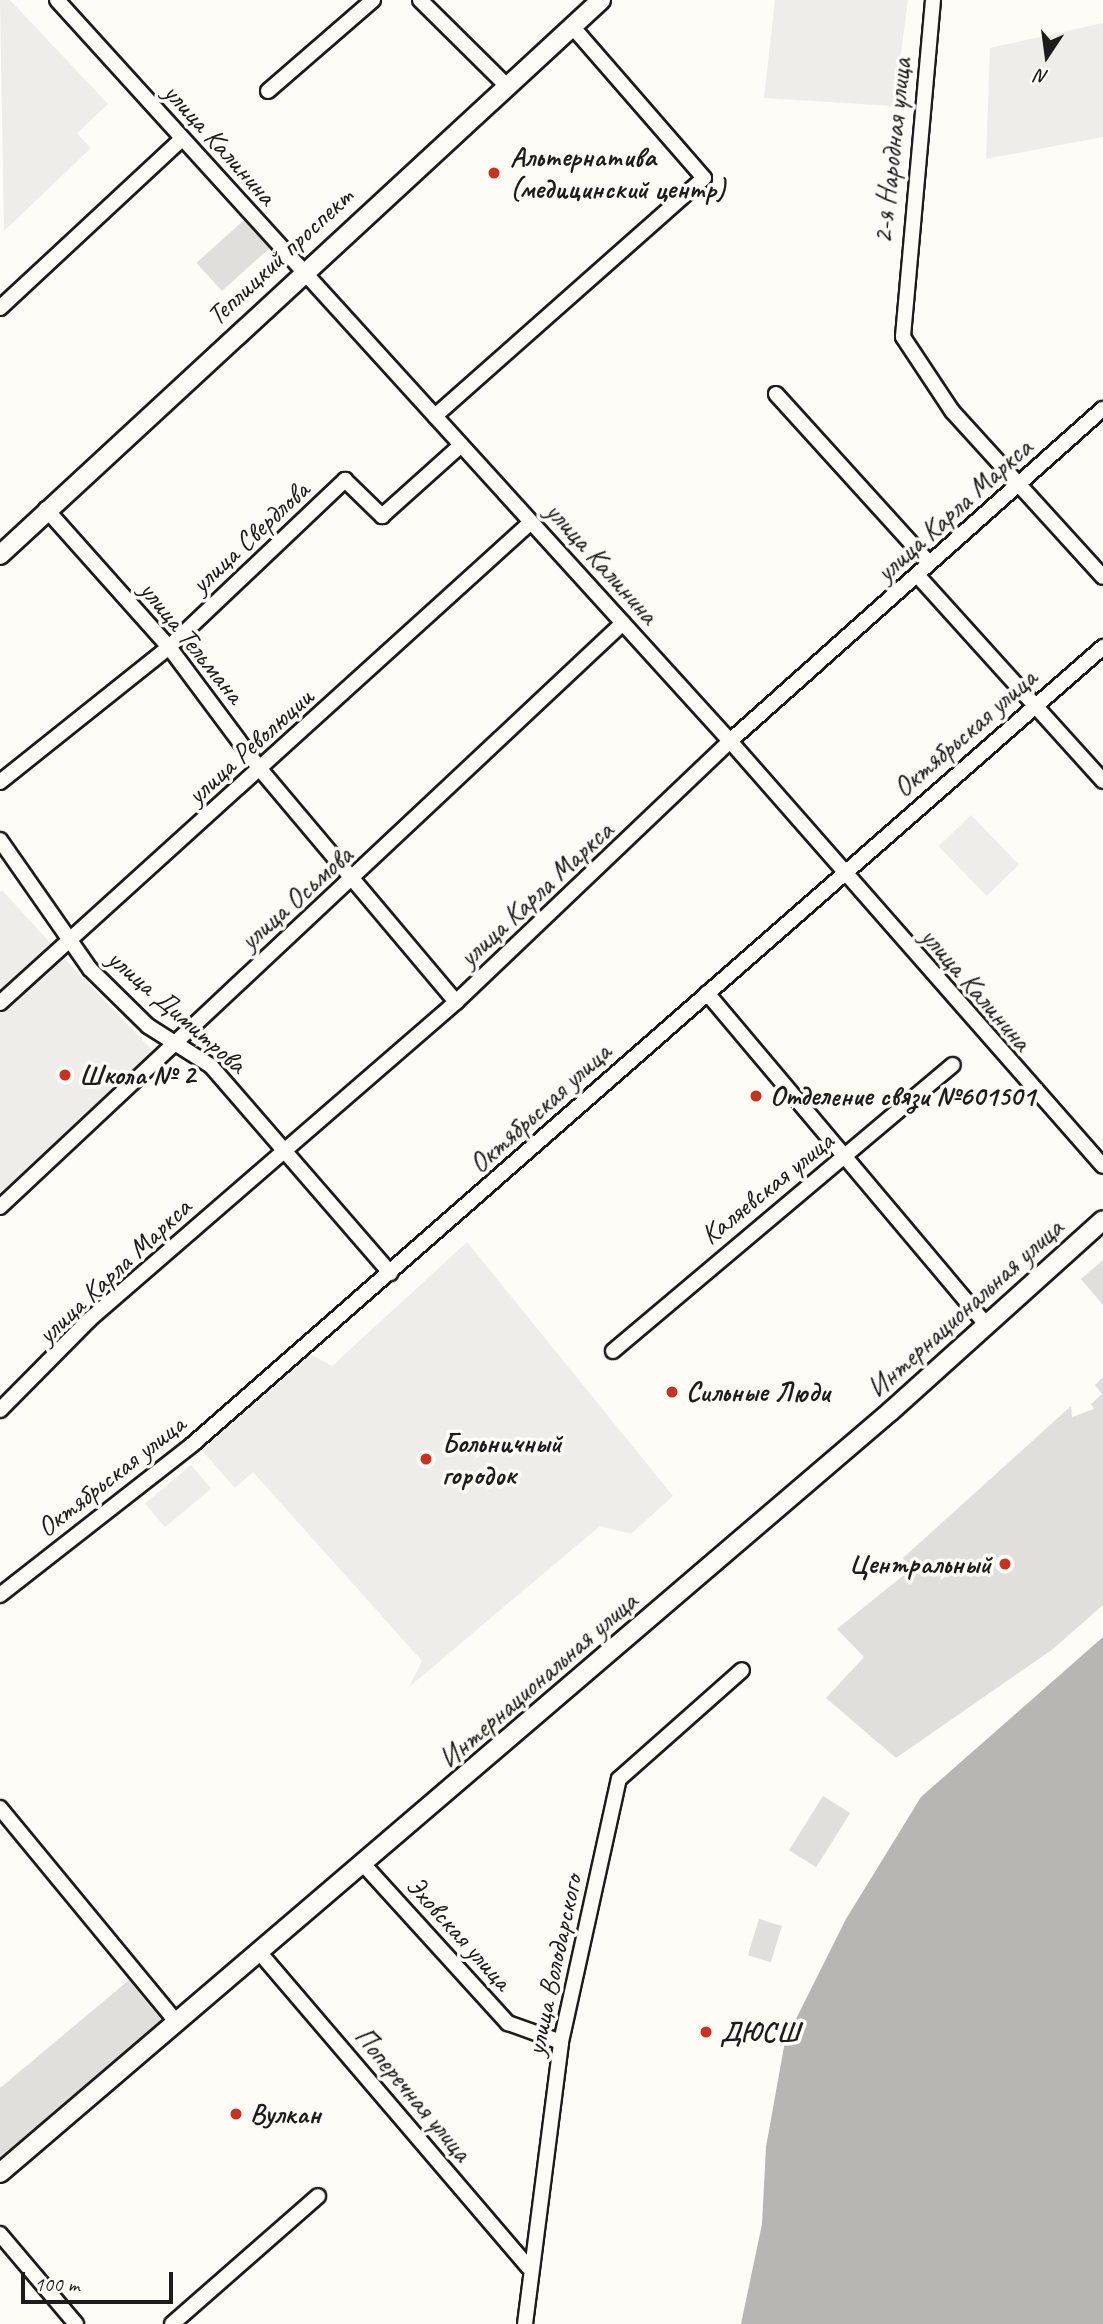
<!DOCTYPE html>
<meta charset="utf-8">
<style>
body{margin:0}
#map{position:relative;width:1103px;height:2324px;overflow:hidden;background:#fdfcf7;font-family:Caveat,sans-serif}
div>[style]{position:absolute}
.built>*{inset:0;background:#eeede9;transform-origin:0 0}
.green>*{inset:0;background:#e0dfdb;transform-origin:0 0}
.water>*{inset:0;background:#b7b6b2}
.roads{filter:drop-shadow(2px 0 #1c1c1c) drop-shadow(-2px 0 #1c1c1c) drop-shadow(0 2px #1c1c1c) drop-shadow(0 -2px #1c1c1c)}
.minor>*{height:14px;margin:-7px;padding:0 7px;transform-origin:7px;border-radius:7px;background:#fdfcf7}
.major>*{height:18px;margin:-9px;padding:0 9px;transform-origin:9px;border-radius:9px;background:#fdfcf7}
.dots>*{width:19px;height:19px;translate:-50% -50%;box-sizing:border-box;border:4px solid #fdfcf7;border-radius:50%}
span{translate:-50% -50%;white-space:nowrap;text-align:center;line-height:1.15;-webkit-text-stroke:7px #fdfcf7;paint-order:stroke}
.street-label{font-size:28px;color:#1c1c1c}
.poi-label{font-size:28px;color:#1c1c1c;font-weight:700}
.left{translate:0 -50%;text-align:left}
.right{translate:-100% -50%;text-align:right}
.north{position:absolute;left:1012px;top:21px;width:70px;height:70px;-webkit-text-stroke:5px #fdfcf7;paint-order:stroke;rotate:193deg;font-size:19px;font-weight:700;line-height:28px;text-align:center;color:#1c1c1c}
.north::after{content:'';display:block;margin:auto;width:24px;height:32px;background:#1c1c1c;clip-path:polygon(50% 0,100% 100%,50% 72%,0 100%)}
.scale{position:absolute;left:21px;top:2272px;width:152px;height:32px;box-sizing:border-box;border:4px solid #1c1c1c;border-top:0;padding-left:9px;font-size:21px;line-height:24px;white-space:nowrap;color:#1c1c1c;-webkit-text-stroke:5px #fdfcf7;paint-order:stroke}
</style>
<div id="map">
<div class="built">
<i style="clip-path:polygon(0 0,10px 0,108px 104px,77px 133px,91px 148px,4px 231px)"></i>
<i style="clip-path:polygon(775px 0,908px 0,894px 106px,764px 98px)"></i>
<i style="clip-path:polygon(1103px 23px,1103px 137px,986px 159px,990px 48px)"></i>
<i style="left:971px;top:815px;width:69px;height:45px;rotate:46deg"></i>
<i style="clip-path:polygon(2px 890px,53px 946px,0 995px,0 892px)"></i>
<i style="clip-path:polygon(62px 956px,154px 1052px,0 1197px,0 1012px)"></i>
<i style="clip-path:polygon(467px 1242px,673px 1496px,631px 1534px,600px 1526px,409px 1687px,422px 1661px,253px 1472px,235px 1488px,198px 1446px,305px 1351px,332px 1366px)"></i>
<i style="left:191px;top:1465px;width:31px;height:60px;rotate:50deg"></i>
</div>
<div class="green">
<i style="left:244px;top:220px;width:38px;height:64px;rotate:48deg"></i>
<i style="clip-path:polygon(1103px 1260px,1103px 1305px,1081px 1279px)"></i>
<i style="clip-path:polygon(1103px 1377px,1103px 1605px,1053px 1649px,896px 1758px,826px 1698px,864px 1657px,837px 1629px,910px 1570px,903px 1558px,1071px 1406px,1072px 1417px,1094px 1409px,1091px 1404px,1102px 1394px,1095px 1385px)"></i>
<i style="left:823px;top:1796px;width:32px;height:64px;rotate:32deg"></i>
<i style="left:759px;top:1919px;width:24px;height:38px;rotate:17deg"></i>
<i style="clip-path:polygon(129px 1980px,165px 2025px,0 2163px,0 2088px)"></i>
</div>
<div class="water">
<i style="clip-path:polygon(1103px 1637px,1103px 2324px,741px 2324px,762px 2224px,766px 2147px,785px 2041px,846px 1919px,921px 1797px)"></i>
</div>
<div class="roads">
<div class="minor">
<i style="left:57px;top:0;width:1001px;rotate:47.75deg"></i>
<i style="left:730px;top:741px;width:565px;rotate:48.73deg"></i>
<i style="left:420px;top:0;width:121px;rotate:44.7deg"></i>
<i style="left:933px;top:0;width:338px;rotate:95.1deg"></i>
<i style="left:903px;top:337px;width:89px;rotate:56.5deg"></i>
<i style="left:952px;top:411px;width:224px;rotate:47.7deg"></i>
<i style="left:268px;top:91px;width:139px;rotate:-40.9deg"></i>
<i style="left:0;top:308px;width:248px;rotate:-42.9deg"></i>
<i style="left:776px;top:394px;width:228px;rotate:47.8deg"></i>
<i style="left:435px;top:416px;width:359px;rotate:-41.5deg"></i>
<i style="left:704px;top:178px;width:201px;rotate:-131deg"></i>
<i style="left:46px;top:509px;width:185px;rotate:48.3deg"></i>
<i style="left:169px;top:647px;width:152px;rotate:53.3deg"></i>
<i style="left:260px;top:769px;width:304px;rotate:49.9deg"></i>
<i style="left:918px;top:576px;width:276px;rotate:47.9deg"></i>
<i style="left:0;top:782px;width:216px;rotate:-38.6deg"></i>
<i style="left:169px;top:647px;width:243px;rotate:-43.5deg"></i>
<i style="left:345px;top:480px;width:52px;rotate:44.2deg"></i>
<i style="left:382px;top:516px;width:106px;rotate:-41.9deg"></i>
<i style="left:0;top:840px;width:157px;rotate:55.1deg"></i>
<i style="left:90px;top:969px;width:81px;rotate:44.5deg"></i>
<i style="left:148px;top:1026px;width:75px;rotate:32.4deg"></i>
<i style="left:211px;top:1066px;width:274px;rotate:49.1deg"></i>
<i style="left:707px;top:993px;width:433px;rotate:49.9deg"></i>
<i style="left:0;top:1003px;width:716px;rotate:-42.17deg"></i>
<i style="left:0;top:1207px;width:854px;rotate:-43.15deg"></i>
<i style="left:613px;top:1351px;width:444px;rotate:-40.1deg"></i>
<i style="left:0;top:1410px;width:127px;rotate:-45.3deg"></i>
<i style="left:89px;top:1320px;width:486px;rotate:-40.9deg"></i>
<i style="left:456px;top:1002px;width:378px;rotate:-43.6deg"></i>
<i style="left:730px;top:741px;width:499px;rotate:-41.7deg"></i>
<i style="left:0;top:1595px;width:245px;rotate:-38deg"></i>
<i style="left:193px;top:1444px;width:1210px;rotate:-41.21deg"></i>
<i style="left:0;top:1808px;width:278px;rotate:50.5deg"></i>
<i style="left:364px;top:1865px;width:214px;rotate:47.7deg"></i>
<i style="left:508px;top:2023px;width:56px;rotate:19.7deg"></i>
<i style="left:260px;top:1953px;width:413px;rotate:49.5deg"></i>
<i style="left:0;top:2234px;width:118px;rotate:49.8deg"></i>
<i style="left:172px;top:2324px;width:194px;rotate:-41.2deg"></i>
<i style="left:525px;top:2324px;width:284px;rotate:-82.7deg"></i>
<i style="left:561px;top:2042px;width:269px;rotate:-77.6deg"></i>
<i style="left:619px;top:1779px;width:164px;rotate:-41.5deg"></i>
</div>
<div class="major">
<i style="left:0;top:555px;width:818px;rotate:-42.72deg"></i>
<i style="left:0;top:2173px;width:1172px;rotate:-40.54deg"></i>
<i style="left:891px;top:1411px;width:285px;rotate:-42deg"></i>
</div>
</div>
<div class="dots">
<i style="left:494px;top:173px;background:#c8321e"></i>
<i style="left:65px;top:1075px;background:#c8321e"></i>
<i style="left:756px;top:1096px;background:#c8321e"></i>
<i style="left:672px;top:1392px;background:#c8321e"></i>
<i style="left:426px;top:1459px;background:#c8321e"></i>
<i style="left:1005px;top:1564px;background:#c8321e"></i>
<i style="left:706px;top:2032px;background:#c8321e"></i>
<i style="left:236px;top:2114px;background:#c8321e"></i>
</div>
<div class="street-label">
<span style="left:220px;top:144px;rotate:48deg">улица Калинина</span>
<span style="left:892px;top:151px;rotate:-84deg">2-я Народная улица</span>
<span style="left:280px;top:256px;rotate:-43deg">Теплицкий проспект</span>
<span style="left:954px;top:510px;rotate:-42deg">улица Карла Маркса</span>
<span style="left:250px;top:537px;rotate:-43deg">улица Свердлова</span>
<span style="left:602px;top:563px;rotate:48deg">улица Калинина</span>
<span style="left:192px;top:642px;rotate:51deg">улица Тельмана</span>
<span style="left:965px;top:733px;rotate:-41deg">Октябрьская улица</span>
<span style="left:250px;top:746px;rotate:-42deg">улица Революции</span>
<span style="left:536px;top:894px;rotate:-43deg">улица Карла Маркса</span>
<span style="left:296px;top:898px;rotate:-42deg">улица Осьмова</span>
<span style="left:976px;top:989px;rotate:49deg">улица Калинина</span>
<span style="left:177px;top:1011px;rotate:41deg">улица Димитрова</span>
<span style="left:540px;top:1108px;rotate:-42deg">Октябрьская улица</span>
<span style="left:767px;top:1188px;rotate:-39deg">Каляевская улица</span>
<span style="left:114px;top:1271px;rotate:-43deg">улица Карла Маркса</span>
<span style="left:965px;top:1308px;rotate:-42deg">Интернациональная улица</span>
<span style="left:111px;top:1476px;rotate:-38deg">Октябрьская улица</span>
<span style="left:538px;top:1680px;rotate:-41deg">Интернациональная улица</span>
<span style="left:459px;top:1933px;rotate:48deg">Эховская улица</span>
<span style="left:554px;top:1965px;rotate:-78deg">улица Володарского</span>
<span style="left:413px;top:2094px;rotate:50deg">Поперечная улица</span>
</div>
<div class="poi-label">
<span class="left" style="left:510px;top:173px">Альтернатива<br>(медицинский центр)</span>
<span class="left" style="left:79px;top:1075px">Школа № 2</span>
<span class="left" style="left:770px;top:1096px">Отделение связи №601501</span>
<span class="left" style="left:686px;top:1392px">Сильные Люди</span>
<span class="left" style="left:442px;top:1459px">Больничный<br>городок</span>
<span class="right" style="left:991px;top:1564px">Центральный</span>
<span class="left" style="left:720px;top:2032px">ДЮСШ</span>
<span class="left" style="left:250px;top:2114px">Вулкан</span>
</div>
<div class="north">N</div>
<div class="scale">100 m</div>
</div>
